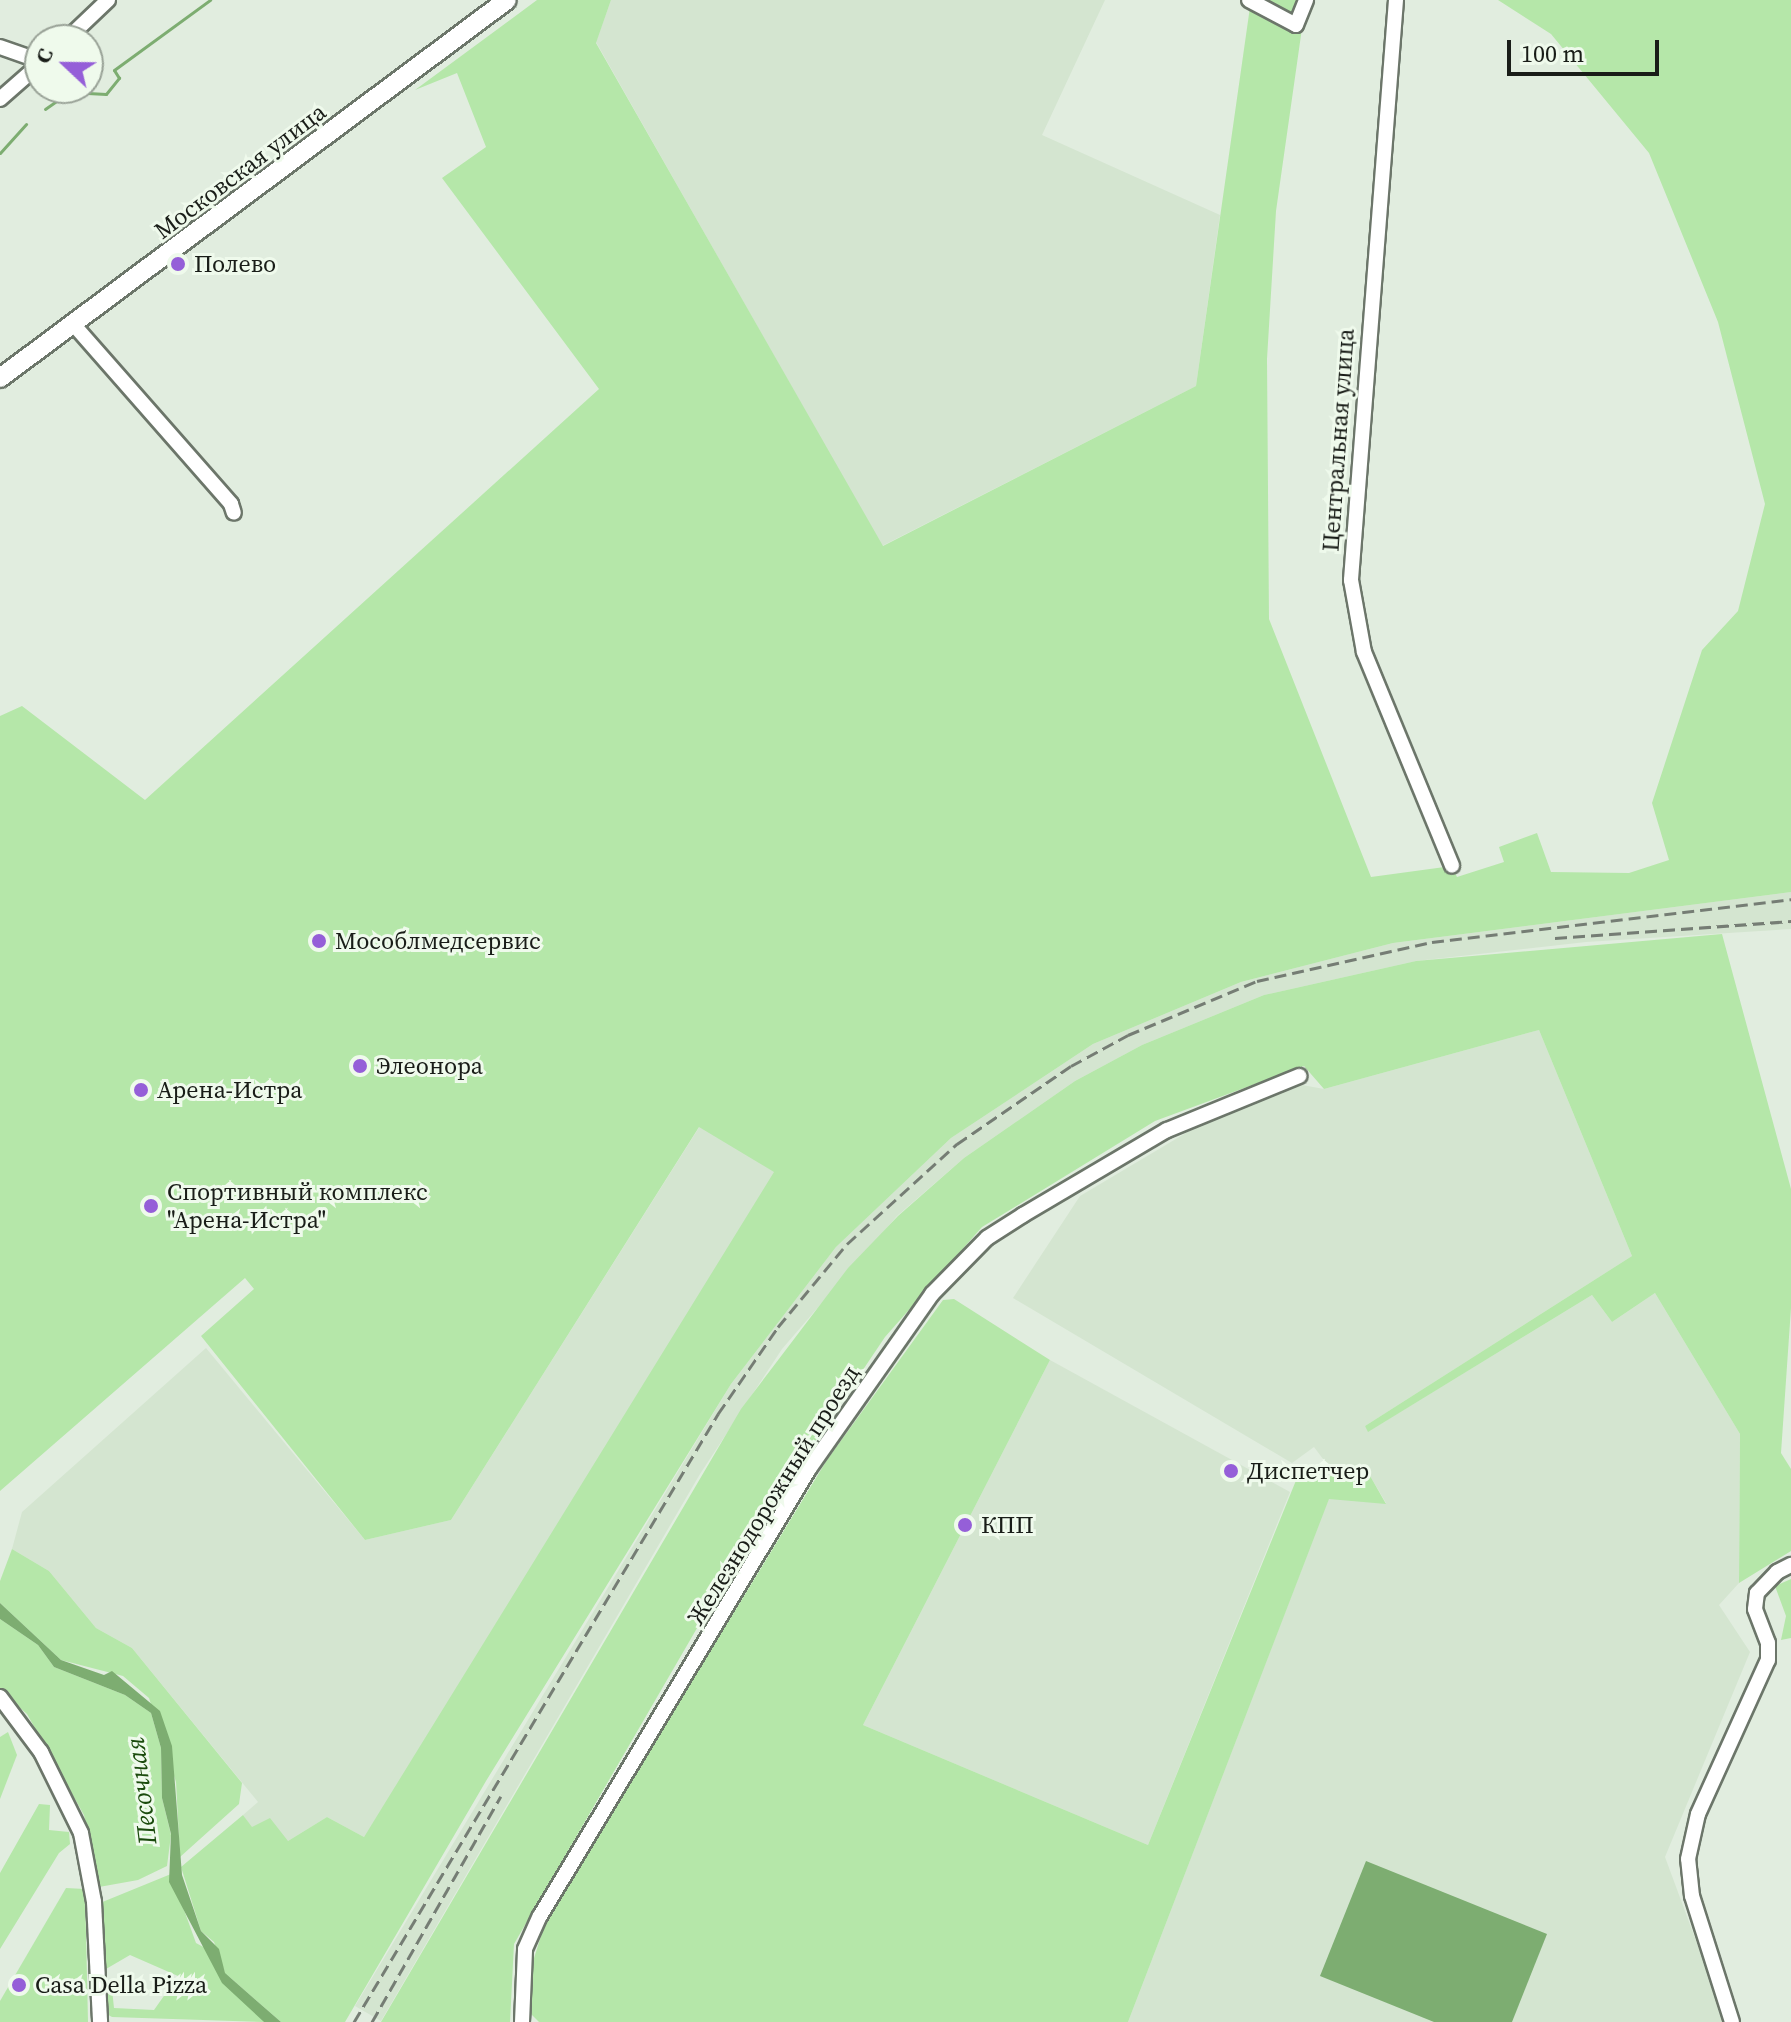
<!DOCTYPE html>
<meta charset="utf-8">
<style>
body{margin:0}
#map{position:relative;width:1791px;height:2022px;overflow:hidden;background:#e1eddf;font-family:"Source Serif 4",serif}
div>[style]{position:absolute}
.built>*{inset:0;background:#d4e5d0}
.green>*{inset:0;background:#b5e7a9}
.water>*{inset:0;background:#7dad71}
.stream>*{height:3px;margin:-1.5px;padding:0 1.5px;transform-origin:1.5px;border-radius:1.5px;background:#7dad71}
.roads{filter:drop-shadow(2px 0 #6c766a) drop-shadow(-2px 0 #6c766a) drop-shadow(0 2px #6c766a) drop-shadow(0 -2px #6c766a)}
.minor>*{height:14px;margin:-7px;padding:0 7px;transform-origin:7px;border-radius:7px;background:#fff}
.major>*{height:18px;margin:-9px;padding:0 9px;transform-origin:9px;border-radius:9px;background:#fff}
.rail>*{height:3px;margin-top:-1.5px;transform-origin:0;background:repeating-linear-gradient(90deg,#757d74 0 12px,transparent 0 18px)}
.dots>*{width:22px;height:22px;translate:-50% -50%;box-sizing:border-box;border:4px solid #effaec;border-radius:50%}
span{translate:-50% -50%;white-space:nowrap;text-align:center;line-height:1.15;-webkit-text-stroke:6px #effaec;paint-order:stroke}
.street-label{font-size:24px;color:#191d18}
.poi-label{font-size:24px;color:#191d18}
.left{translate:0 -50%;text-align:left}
.water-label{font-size:26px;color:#1b4b0d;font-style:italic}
.north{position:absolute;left:24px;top:24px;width:80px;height:80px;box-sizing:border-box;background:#effaec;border:2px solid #99a297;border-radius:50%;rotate:292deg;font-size:22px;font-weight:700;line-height:32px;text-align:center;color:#191d18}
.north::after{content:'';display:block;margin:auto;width:28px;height:36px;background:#955fd8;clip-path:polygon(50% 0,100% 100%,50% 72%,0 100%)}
.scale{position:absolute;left:1507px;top:40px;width:152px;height:36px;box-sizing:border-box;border:4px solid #191d18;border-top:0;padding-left:10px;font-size:24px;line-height:28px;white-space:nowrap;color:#191d18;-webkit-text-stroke:6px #effaec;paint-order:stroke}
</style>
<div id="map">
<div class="built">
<i style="clip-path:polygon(611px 0,1105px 0,1042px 135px,1220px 215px,1196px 386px,882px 546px,596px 42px)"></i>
<i style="clip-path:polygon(1791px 892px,1791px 929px,1586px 942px,1416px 961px,1264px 995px,1142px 1045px,1075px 1081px,964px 1158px,897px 1216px,782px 1349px,700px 1474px,381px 2021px,355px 2006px,731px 1384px,836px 1247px,951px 1138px,1093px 1044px,1241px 982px,1393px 943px)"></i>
<i style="clip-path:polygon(1539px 1030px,1632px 1256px,1365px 1426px,1369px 1431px,1592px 1295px,1612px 1322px,1655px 1293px,1740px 1434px,1739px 1583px,1719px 1605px,1750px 1652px,1665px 1857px,1726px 2022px,1128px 2022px,1329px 1498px,1386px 1503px,1369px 1474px,1335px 1475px,1314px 1447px,1292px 1463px,1013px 1298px,1080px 1196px,1233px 1105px,1302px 1085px,1324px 1089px)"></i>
<i style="clip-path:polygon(700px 1126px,775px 1172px,575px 1508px,364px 1837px,327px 1817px,288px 1841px,252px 1828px,243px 1815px,258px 1802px,132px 1648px,96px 1628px,49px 1571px,12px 1549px,22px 1512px,206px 1348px,365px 1540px,451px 1520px)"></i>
<i style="clip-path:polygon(1050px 1360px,1290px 1492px,1148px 1845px,863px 1725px)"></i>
</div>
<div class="green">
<i style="clip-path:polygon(537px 0,611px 0,596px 43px,883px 546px,1196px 386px,1251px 0,1306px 0,1276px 211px,1267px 359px,1269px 619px,1371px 877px,1452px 866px,1457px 877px,1504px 862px,1499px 847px,1537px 833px,1551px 872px,1629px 873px,1669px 860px,1652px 803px,1702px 650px,1738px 611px,1765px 504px,1718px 322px,1649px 153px,1551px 34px,1498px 0,1791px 0,1791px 892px,1393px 943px,1241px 982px,1093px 1044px,951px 1138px,836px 1247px,731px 1384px,486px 1781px,345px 2022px,281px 2022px,225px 1973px,214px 1942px,201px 1931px,181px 1867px,243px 1815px,252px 1827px,270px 1818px,288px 1841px,327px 1817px,364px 1837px,774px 1172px,699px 1127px,451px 1520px,365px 1540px,201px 1336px,254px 1289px,245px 1278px,0 1491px,0 716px,22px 706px,145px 800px,599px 389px,442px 178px,486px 147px,457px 73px,415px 90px)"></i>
<i style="clip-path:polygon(1722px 934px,1791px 1189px,1791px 1308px,1781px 1453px,1791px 1469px,1791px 1551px,1739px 1583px,1740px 1434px,1655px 1293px,1612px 1322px,1592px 1295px,1368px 1432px,1365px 1426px,1632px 1256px,1539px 1030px,1324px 1089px,1304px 1066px,1155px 1121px,982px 1227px,885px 1337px,744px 1547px,514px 1944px,510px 2022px,381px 2022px,741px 1409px,848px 1268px,898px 1216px,964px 1158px,1075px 1081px,1142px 1045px,1264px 995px,1416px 961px)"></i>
<i style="clip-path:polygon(954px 1299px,1050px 1360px,863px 1725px,1148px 1845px,1297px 1478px,1369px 1474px,1386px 1504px,1329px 1499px,1128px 2022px,539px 2022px,531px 2014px,530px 1971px,546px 1920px,827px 1460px,943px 1300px)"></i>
<i style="clip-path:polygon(12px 1549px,49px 1571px,96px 1628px,132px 1648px,242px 1783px,239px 1804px,180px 1857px,176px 1782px,149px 1698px,123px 1676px,61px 1660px,0 1603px,0 1581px)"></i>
<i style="clip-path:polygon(1791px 1579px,1791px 1638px,1781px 1640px,1786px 1616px,1775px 1586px)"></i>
<i style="clip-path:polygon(0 1619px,38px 1645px,54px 1667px,125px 1695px,151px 1713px,161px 1748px,162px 1798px,171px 1835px,167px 1866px,138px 1880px,99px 1887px,84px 1815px,27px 1714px,0 1690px)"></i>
<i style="clip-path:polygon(8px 1732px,17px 1755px,0 1799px,0 1737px)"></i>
<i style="clip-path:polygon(39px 1804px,50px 1805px,49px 1830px,69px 1832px,70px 1844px,59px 1853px,0 1949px,0 1873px)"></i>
<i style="clip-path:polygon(171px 1874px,196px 1943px,207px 1949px,264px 2022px,112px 2017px,105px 2013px,105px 1982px,111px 1980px,114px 2008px,154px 2010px,178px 1976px,130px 1955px,106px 1969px,100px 1903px)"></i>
<i style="clip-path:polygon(66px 1888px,85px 1889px,88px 2022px,0 2022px,0 2001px)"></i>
</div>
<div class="water">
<i style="clip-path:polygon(0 1603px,61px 1660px,104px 1675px,112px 1671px,160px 1711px,172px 1746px,182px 1875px,201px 1931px,219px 1949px,225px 1973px,281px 2022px,264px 2022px,222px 1983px,169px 1882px,171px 1834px,162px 1798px,161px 1748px,151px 1713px,125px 1695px,54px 1667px,38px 1645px,0 1619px)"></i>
<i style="clip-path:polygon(1366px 1861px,1547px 1934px,1512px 2022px,1434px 2022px,1320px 1976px)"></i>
</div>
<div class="stream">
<i style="left:45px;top:109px;width:29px;rotate:-35deg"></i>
<i style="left:69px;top:92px;width:37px;rotate:3deg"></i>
<i style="left:106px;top:94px;width:21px;rotate:-51deg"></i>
<i style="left:119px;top:78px;width:9px;rotate:-122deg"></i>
<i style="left:114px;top:70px;width:119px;rotate:-36.1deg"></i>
<i style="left:0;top:153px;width:39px;rotate:-48deg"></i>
</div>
<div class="roads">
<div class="minor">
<i style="left:1249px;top:0;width:53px;rotate:28deg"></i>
<i style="left:1296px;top:25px;width:27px;rotate:-68deg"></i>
<i style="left:1396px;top:0;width:582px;rotate:94.44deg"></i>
<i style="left:1351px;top:580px;width:73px;rotate:79.8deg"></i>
<i style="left:1364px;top:652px;width:231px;rotate:67.6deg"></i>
<i style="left:66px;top:40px;width:58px;rotate:-43.6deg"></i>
<i style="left:0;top:47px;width:42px;rotate:19.3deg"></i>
<i style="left:0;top:99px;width:53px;rotate:-41.2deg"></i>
<i style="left:74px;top:325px;width:238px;rotate:48.7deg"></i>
<i style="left:231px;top:504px;width:9px;rotate:72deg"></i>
<i style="left:0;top:1697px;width:69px;rotate:53.3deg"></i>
<i style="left:41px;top:1752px;width:90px;rotate:63.7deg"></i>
<i style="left:81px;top:1833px;width:70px;rotate:79.3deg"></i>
<i style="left:94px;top:1902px;width:120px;rotate:87.1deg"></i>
<i style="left:522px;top:2022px;width:73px;rotate:-87.6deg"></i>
<i style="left:525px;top:1949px;width:36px;rotate:-66deg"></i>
<i style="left:540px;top:1916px;width:522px;rotate:-58.96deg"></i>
<i style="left:809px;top:1469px;width:214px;rotate:-54.9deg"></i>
<i style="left:932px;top:1294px;width:78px;rotate:-45.5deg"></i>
<i style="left:987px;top:1238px;width:43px;rotate:-32.6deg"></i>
<i style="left:1023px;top:1215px;width:167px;rotate:-30.6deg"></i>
<i style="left:1167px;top:1130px;width:143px;rotate:-22.2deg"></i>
<i style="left:1732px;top:2022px;width:132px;rotate:-107.6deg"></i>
<i style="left:1692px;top:1896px;width:37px;rotate:-96deg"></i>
<i style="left:1688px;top:1859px;width:46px;rotate:-77.5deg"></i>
<i style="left:1698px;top:1814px;width:169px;rotate:-65.6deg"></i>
<i style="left:1768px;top:1660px;width:17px;rotate:-90deg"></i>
<i style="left:1768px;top:1643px;width:36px;rotate:-111deg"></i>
<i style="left:1755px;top:1609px;width:16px;rotate:-83deg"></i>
<i style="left:1757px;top:1593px;width:29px;rotate:-46deg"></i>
<i style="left:1777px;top:1572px;width:16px;rotate:-27deg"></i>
</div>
<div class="major">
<i style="left:0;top:378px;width:632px;rotate:-36.71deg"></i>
</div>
</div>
<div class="rail">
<i style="left:1555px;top:938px;width:237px;rotate:-4.1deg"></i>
<i style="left:354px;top:2022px;width:709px;rotate:-59.09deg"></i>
<i style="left:718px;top:1414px;width:106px;rotate:-55.4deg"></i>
<i style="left:778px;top:1327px;width:108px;rotate:-50.3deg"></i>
<i style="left:847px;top:1244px;width:149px;rotate:-42.3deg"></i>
<i style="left:957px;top:1144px;width:138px;rotate:-34.4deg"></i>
<i style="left:1071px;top:1066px;width:65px;rotate:-28.5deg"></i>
<i style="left:1128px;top:1035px;width:140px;rotate:-22.7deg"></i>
<i style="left:1257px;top:981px;width:179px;rotate:-12.6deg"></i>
<i style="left:1432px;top:942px;width:362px;rotate:-6.8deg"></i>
<i style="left:372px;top:2022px;width:260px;rotate:-60.3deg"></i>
</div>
<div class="dots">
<i style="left:178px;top:264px;background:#955fd8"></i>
<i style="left:319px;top:941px;background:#955fd8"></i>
<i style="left:360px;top:1066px;background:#955fd8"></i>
<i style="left:141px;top:1090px;background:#955fd8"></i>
<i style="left:151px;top:1206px;background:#955fd8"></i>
<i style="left:1231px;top:1471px;background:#955fd8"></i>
<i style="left:965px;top:1525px;background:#955fd8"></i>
<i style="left:19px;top:1985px;background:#955fd8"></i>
</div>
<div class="street-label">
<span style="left:240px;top:171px;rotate:-37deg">Московская улица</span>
<span style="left:1338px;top:440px;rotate:-86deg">Центральная улица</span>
<span style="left:773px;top:1495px;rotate:-58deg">Железнодорожный проезд</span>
</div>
<div class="poi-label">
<span class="left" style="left:194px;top:264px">Полево</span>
<span class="left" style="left:335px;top:941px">Мособлмедсервис</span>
<span class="left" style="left:376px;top:1066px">Элеонора</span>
<span class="left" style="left:157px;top:1090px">Арена-Истра</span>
<span class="left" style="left:167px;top:1206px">Спортивный комплекс<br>"Арена-Истра"</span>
<span class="left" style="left:1247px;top:1471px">Диспетчер</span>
<span class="left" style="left:981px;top:1525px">КПП</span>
<span class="left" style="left:35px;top:1985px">Casa Della Pizza</span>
</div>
<div class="water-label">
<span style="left:142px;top:1791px;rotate:-97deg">Песочная</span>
</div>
<div class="north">С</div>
<div class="scale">100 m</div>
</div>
